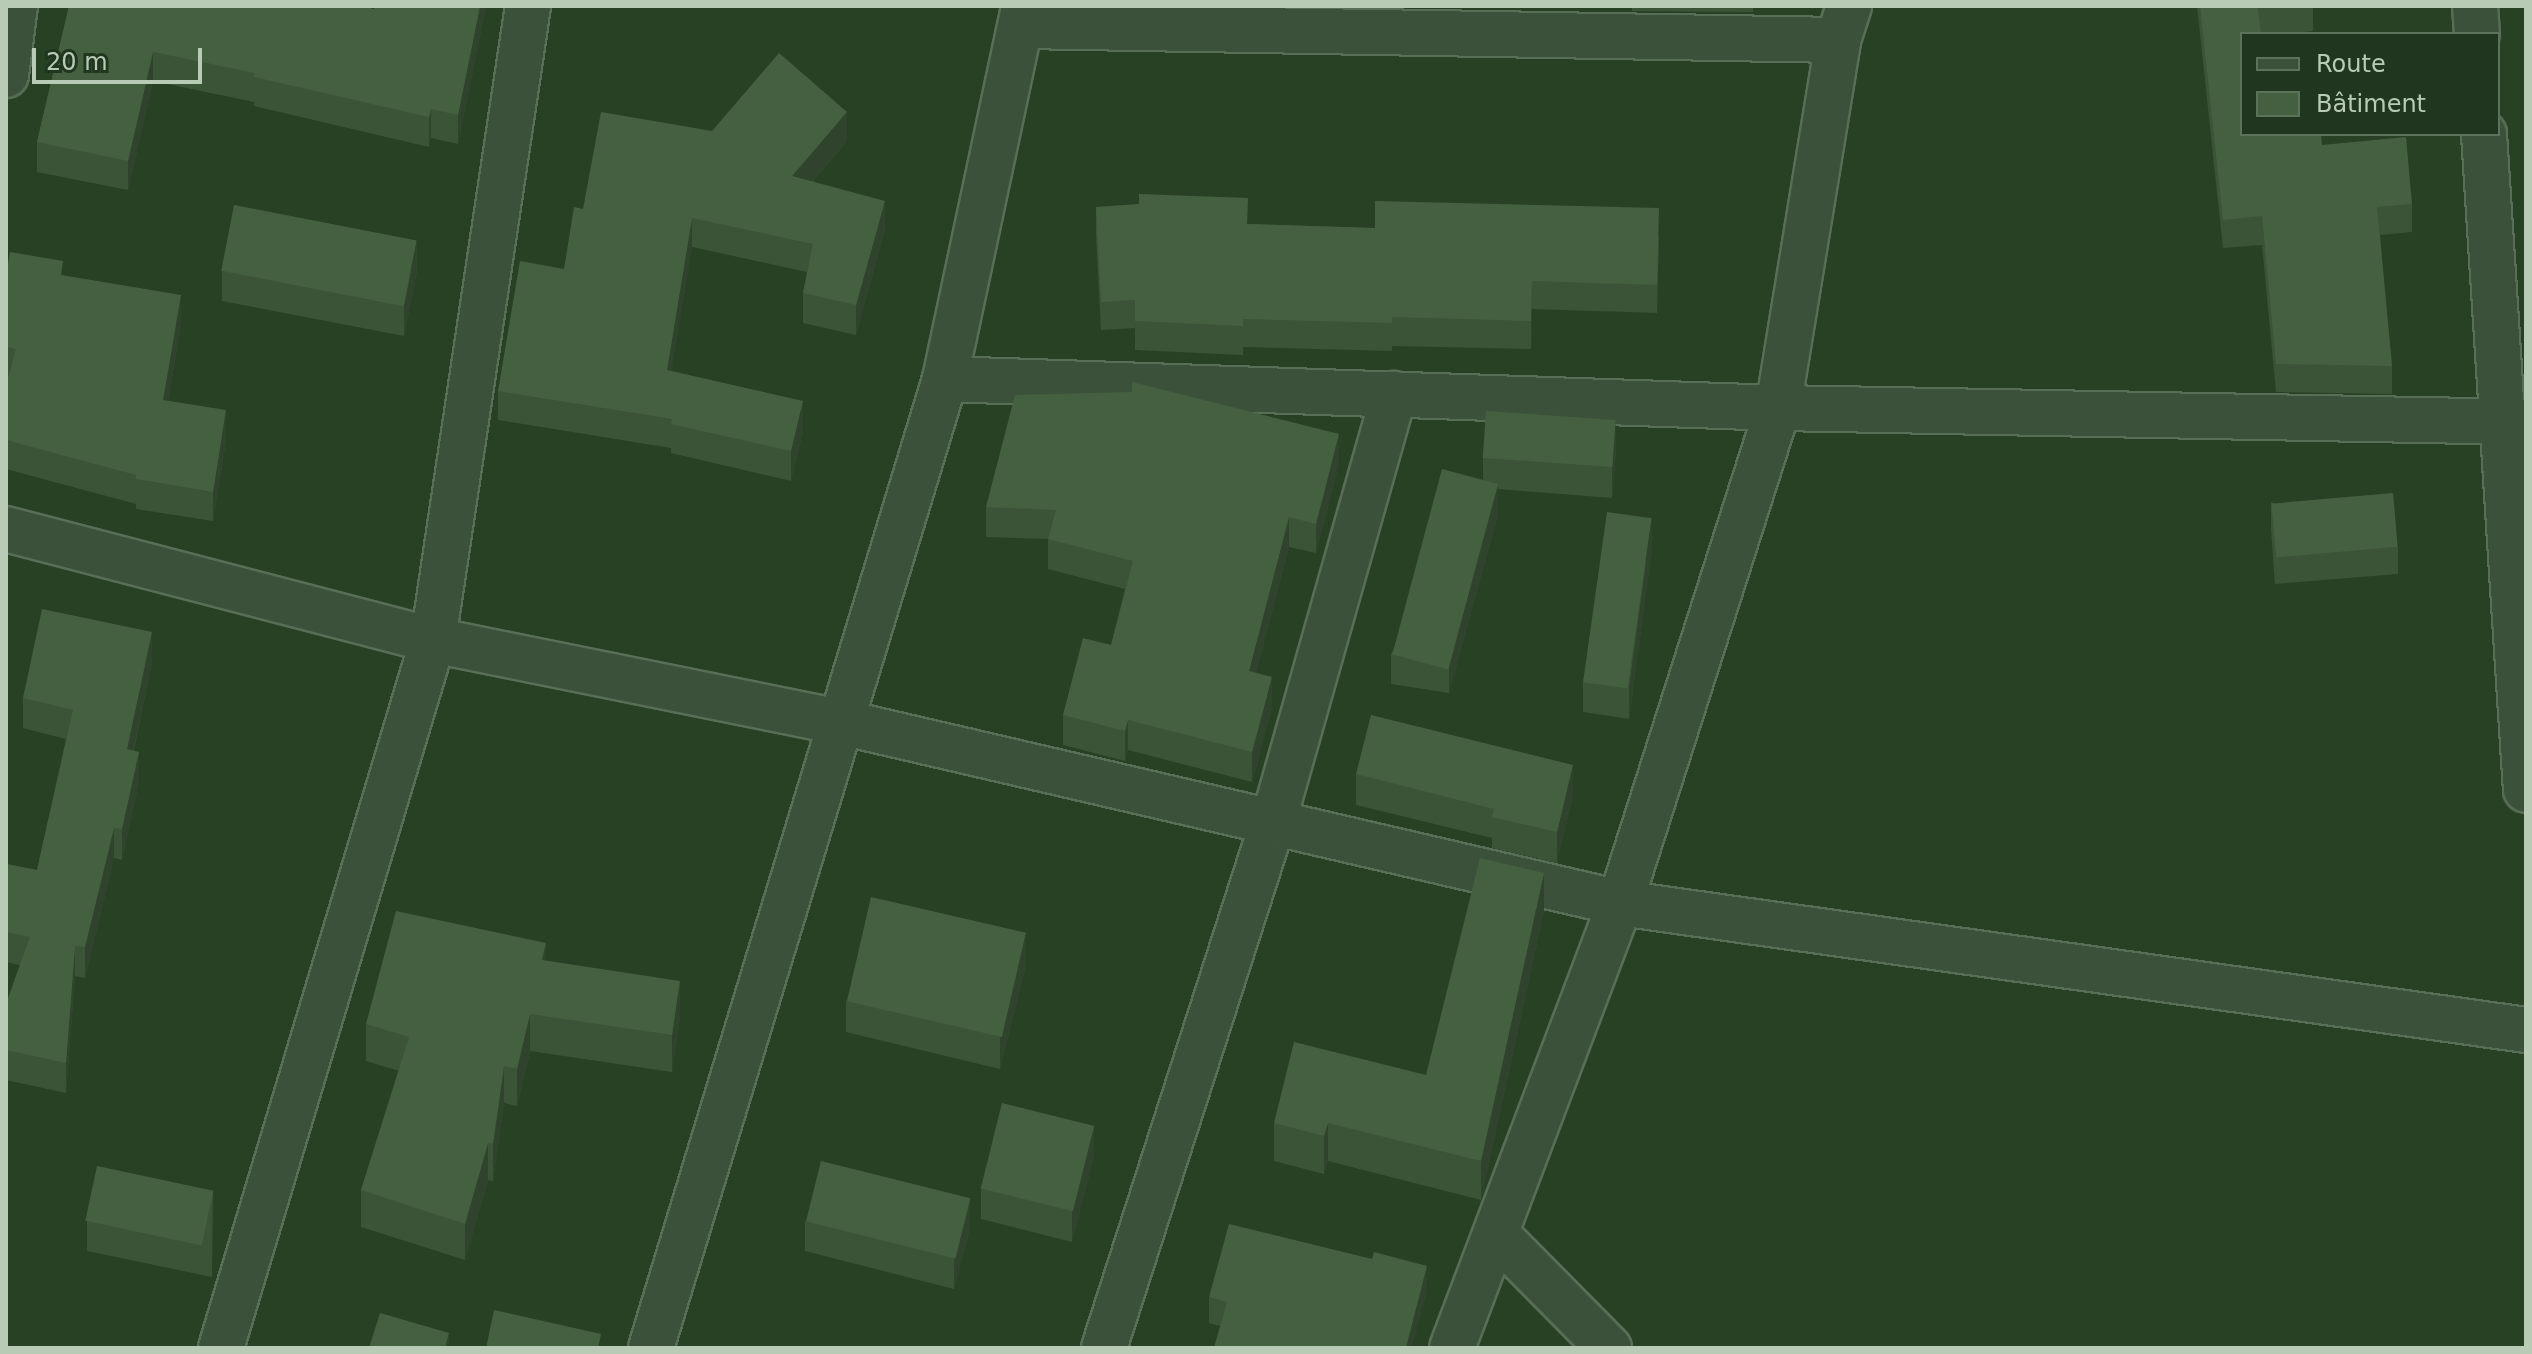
<!DOCTYPE html>
<meta charset="utf-8">
<style>
body{margin:0}
#map{position:relative;width:2532px;height:1354px;overflow:hidden;background:#284125;font-family:"DejaVu Sans",sans-serif}
div>[style]{position:absolute}
.roads{filter:drop-shadow(2px 0 #596e57) drop-shadow(-2px 0 #596e57) drop-shadow(0 2px #596e57) drop-shadow(0 -2px #596e57)}
.minor>*{height:44px;margin:-22px;padding:0 22px;transform-origin:22px;border-radius:22px;background:#3c5139}
.wall>*{inset:0;background:#3b5337}
.shaded-wall>*{inset:0;background:#30432d}
.building>*{inset:0;background:#456040;transform-origin:0 0}
span{translate:-50% -50%;white-space:nowrap;text-align:center;line-height:1.15;-webkit-text-stroke:8px #20361e;paint-order:stroke}
.frame{position:absolute;inset:0;border:8px solid #b7cbb5;pointer-events:none}
.legend{position:absolute;left:2240px;top:32px;width:260px;height:104px;box-sizing:border-box;background:#20361e;border:2px solid #5c725a;margin:0;padding:10px 14px;list-style:none;font-size:24px;color:#b7cbb5}
.legend li{display:flex;align-items:center;gap:16px;height:40px}
.legend b{width:40px;border:2px solid #5c725a}
.scale{position:absolute;left:32px;top:48px;width:170px;height:36px;box-sizing:border-box;border:4px solid #b7cbb5;border-top:0;padding-left:10px;font-size:24px;line-height:28px;white-space:nowrap;color:#b7cbb5;-webkit-text-stroke:6px #20361e;paint-order:stroke}
</style>
<div id="map">
<div class="roads">
<div class="minor">
<i style="left:2475px;top:6px;width:28px;rotate:86deg"></i>
<i style="left:1021px;top:26px;width:817px;rotate:0.98deg"></i>
<i style="left:6px;top:75px;width:70px;rotate:-82.6deg"></i>
<i style="left:2484px;top:134px;width:657px;rotate:86.34deg"></i>
<i style="left:945px;top:379px;width:834px;rotate:1.99deg"></i>
<i style="left:1778px;top:408px;width:748px;rotate:1.07deg"></i>
<i style="left:6px;top:529px;width:441px;rotate:14.6deg"></i>
<i style="left:433px;top:640px;width:416px;rotate:11.4deg"></i>
<i style="left:841px;top:722px;width:800px;rotate:13.08deg"></i>
<i style="left:1620px;top:903px;width:915px;rotate:7.98deg"></i>
<i style="left:1496px;top:1234px;width:161px;rotate:45.3deg"></i>
<i style="left:221px;top:1348px;width:739px;rotate:-73.33deg"></i>
<i style="left:433px;top:640px;width:641px;rotate:-81.48deg"></i>
<i style="left:651px;top:1348px;width:1013px;rotate:-73.12deg"></i>
<i style="left:945px;top:379px;width:381px;rotate:-78deg"></i>
<i style="left:1104px;top:1348px;width:552px;rotate:-72.19deg"></i>
<i style="left:1273px;top:822px;width:445px;rotate:-74.2deg"></i>
<i style="left:1452px;top:1348px;width:476px;rotate:-69.3deg"></i>
<i style="left:1620px;top:903px;width:520px;rotate:-72.3deg"></i>
<i style="left:1778px;top:408px;width:373px;rotate:-80.7deg"></i>
<i style="left:1838px;top:40px;width:36px;rotate:-72deg"></i>
</div>
</div>
<div class="wall">
<i style="clip-path:polygon(69px 6px,374px 9px,374px 6px,486px 6px,458px 144px,431px 138px,429px 147px,254px 106px,254px 102px,153px 81px,128px 190px,37px 172px,37px 142px)"></i>
<i style="clip-path:polygon(1632px 6px,1753px 6px,1753px 12px,1632px 11px)"></i>
<i style="clip-path:polygon(2197px 6px,2313px 6px,2313px 31px,2283px 34px,2242px 34px,2242px 134px,2322px 145px,2412px 204px,2412px 232px,2380px 235px,2392px 366px,2392px 394px,2276px 392px,2262px 245px,2223px 248px)"></i>
<i style="clip-path:polygon(712px 131px,847px 141px,813px 181px,885px 230px,856px 335px,803px 323px,803px 293px,807px 272px,692px 247px,671px 371px,803px 431px,791px 481px,671px 453px,671px 448px,498px 420px,498px 391px,564px 269px,583px 209px)"></i>
<i style="clip-path:polygon(1096px 207px,1248px 224px,1659px 237px,1657px 313px,1532px 309px,1531px 349px,1392px 346px,1392px 351px,1243px 347px,1243px 355px,1135px 350px,1135px 328px,1101px 330px,1096px 236px)"></i>
<i style="clip-path:polygon(222px 271px,417px 271px,404px 336px,222px 301px)"></i>
<i style="clip-path:polygon(63px 275px,181px 325px,168px 401px,226px 440px,213px 521px,136px 509px,136px 504px,6px 469px,6px 385px,8px 377px,6px 376px,6px 277px)"></i>
<i style="clip-path:polygon(1616px 450px,1612px 498px,1498px 489px,1498px 515px,1449px 693px,1391px 684px,1391px 654px,1483px 480px,1483px 458px)"></i>
<i style="clip-path:polygon(1339px 464px,1316px 553px,1289px 547px,1256px 673px,1272px 707px,1252px 782px,1128px 750px,1125px 761px,1063px 745px,1063px 715px,1111px 645px,1125px 589px,1048px 569px,1048px 539px,986px 537px,986px 507px)"></i>
<i style="clip-path:polygon(2271px 502px,2398px 547px,2398px 574px,2275px 584px,2271px 530px)"></i>
<i style="clip-path:polygon(1652px 549px,1629px 719px,1583px 712px,1583px 682px)"></i>
<i style="clip-path:polygon(152px 662px,134px 750px,139px 782px,122px 860px,114px 858px,85px 978px,75px 976px,66px 1093px,6px 1080px,6px 1004px,20px 965px,6px 962px,6px 864px,37px 870px,66px 739px,23px 728px,23px 698px)"></i>
<i style="clip-path:polygon(1356px 774px,1573px 795px,1557px 863px,1492px 848px,1492px 838px,1356px 805px)"></i>
<i style="clip-path:polygon(1544px 911px,1481px 1200px,1328px 1161px,1324px 1174px,1274px 1161px,1274px 1123px,1426px 1075px)"></i>
<i style="clip-path:polygon(546px 961px,680px 1017px,672px 1072px,530px 1051px,517px 1106px,504px 1103px,493px 1181px,488px 1180px,465px 1260px,361px 1227px,361px 1190px,399px 1071px,366px 1061px,366px 1024px)"></i>
<i style="clip-path:polygon(1026px 965px,1000px 1069px,846px 1032px,846px 1001px)"></i>
<i style="clip-path:polygon(1094px 1156px,1072px 1242px,981px 1219px,981px 1188px)"></i>
<i style="clip-path:polygon(213px 1191px,212px 1277px,87px 1251px,87px 1221px)"></i>
<i style="clip-path:polygon(805px 1221px,970px 1229px,954px 1289px,805px 1251px)"></i>
<i style="clip-path:polygon(1427px 1292px,1220px 1326px,1209px 1323px,1209px 1297px)"></i>
</div>
<div class="shaded-wall">
<i style="clip-path:polygon(480px 6px,486px 6px,458px 144px,458px 115px)"></i>
<i style="clip-path:polygon(153px 52px,153px 81px,128px 190px,128px 161px)"></i>
<i style="clip-path:polygon(431px 109px,431px 138px,429px 147px,429px 117px)"></i>
<i style="clip-path:polygon(847px 112px,847px 141px,792px 205px,792px 176px)"></i>
<i style="clip-path:polygon(885px 201px,885px 230px,856px 335px,856px 305px)"></i>
<i style="clip-path:polygon(692px 218px,692px 247px,667px 400px,667px 370px)"></i>
<i style="clip-path:polygon(417px 240px,417px 271px,404px 336px,404px 306px)"></i>
<i style="clip-path:polygon(1532px 281px,1532px 309px,1531px 349px,1531px 321px)"></i>
<i style="clip-path:polygon(181px 295px,181px 325px,163px 430px,163px 400px)"></i>
<i style="clip-path:polygon(803px 401px,803px 431px,791px 481px,791px 451px)"></i>
<i style="clip-path:polygon(226px 410px,226px 440px,213px 521px,213px 492px)"></i>
<i style="clip-path:polygon(1616px 420px,1616px 450px,1612px 498px,1612px 467px)"></i>
<i style="clip-path:polygon(1339px 434px,1339px 464px,1316px 553px,1316px 524px)"></i>
<i style="clip-path:polygon(1498px 484px,1498px 515px,1449px 693px,1449px 662px)"></i>
<i style="clip-path:polygon(1289px 517px,1289px 547px,1249px 701px,1249px 671px)"></i>
<i style="clip-path:polygon(1652px 518px,1652px 549px,1629px 719px,1629px 688px)"></i>
<i style="clip-path:polygon(152px 632px,152px 662px,127px 780px,127px 749px)"></i>
<i style="clip-path:polygon(1272px 677px,1272px 707px,1252px 782px,1252px 752px)"></i>
<i style="clip-path:polygon(1128px 720px,1128px 750px,1125px 761px,1125px 731px)"></i>
<i style="clip-path:polygon(139px 752px,139px 782px,122px 860px,122px 829px)"></i>
<i style="clip-path:polygon(1573px 765px,1573px 795px,1557px 863px,1557px 832px)"></i>
<i style="clip-path:polygon(114px 828px,114px 858px,85px 978px,85px 947px)"></i>
<i style="clip-path:polygon(1544px 873px,1544px 911px,1481px 1200px,1481px 1161px)"></i>
<i style="clip-path:polygon(1026px 934px,1026px 965px,1000px 1069px,1000px 1038px)"></i>
<i style="clip-path:polygon(546px 943px,546px 980px,542px 960px)"></i>
<i style="clip-path:polygon(75px 946px,75px 976px,66px 1093px,66px 1063px)"></i>
<i style="clip-path:polygon(680px 981px,680px 1017px,672px 1072px,672px 1035px)"></i>
<i style="clip-path:polygon(530px 1014px,530px 1051px,517px 1106px,517px 1069px)"></i>
<i style="clip-path:polygon(504px 1066px,504px 1103px,493px 1181px,493px 1144px)"></i>
<i style="clip-path:polygon(1328px 1123px,1328px 1161px,1324px 1174px,1324px 1136px)"></i>
<i style="clip-path:polygon(1094px 1126px,1094px 1156px,1072px 1242px,1072px 1212px)"></i>
<i style="clip-path:polygon(488px 1143px,488px 1180px,465px 1260px,465px 1224px)"></i>
<i style="clip-path:polygon(970px 1199px,970px 1229px,954px 1289px,954px 1258px)"></i>
<i style="clip-path:polygon(1427px 1266px,1427px 1292px,1412px 1348px,1406px 1348px)"></i>
<i style="clip-path:polygon(449px 1333px,449px 1348px,445px 1348px)"></i>
</div>
<div class="building">
<i style="clip-path:polygon(69px 6px,362px 6px,374px 9px,374px 6px,480px 6px,458px 115px,431px 109px,429px 117px,254px 77px,255px 73px,153px 52px,128px 161px,37px 142px)"></i>
<i style="clip-path:polygon(2200px 6px,2277px 6px,2258px 8px,2261px 34px,2242px 34px,2242px 134px,2321px 134px,2322px 145px,2406px 137px,2412px 204px,2377px 207px,2392px 366px,2276px 364px,2262px 216px,2223px 220px)"></i>
<i style="clip-path:polygon(779px 53px,847px 112px,792px 176px,885px 201px,856px 305px,803px 293px,813px 244px,692px 218px,667px 370px,803px 401px,791px 451px,671px 424px,672px 419px,498px 391px,520px 261px,564px 269px,574px 207px,583px 209px,601px 112px,712px 131px)"></i>
<i style="clip-path:polygon(1139px 194px,1248px 198px,1247px 224px,1375px 228px,1375px 201px,1659px 208px,1657px 285px,1532px 281px,1531px 321px,1392px 317px,1392px 323px,1243px 319px,1243px 326px,1135px 321px,1135px 300px,1101px 302px,1096px 207px,1139px 204px)"></i>
<i style="left:234px;top:205px;width:186px;height:67px;rotate:11deg"></i>
<i style="clip-path:polygon(10px 252px,63px 261px,61px 275px,181px 295px,163px 400px,226px 410px,213px 492px,136px 479px,136px 475px,6px 440px,6px 385px,16px 349px,6px 347px,6px 277px)"></i>
<i style="clip-path:polygon(1132px 382px,1339px 434px,1316px 524px,1289px 517px,1249px 671px,1272px 677px,1252px 752px,1128px 720px,1125px 731px,1063px 715px,1083px 638px,1111px 645px,1133px 561px,1048px 539px,1056px 510px,986px 507px,1015px 395px,1132px 392px)"></i>
<i style="left:1486px;top:411px;width:130px;height:47px;rotate:4deg"></i>
<i style="left:1442px;top:469px;width:58px;height:192px;rotate:15deg"></i>
<i style="left:2393px;top:493px;width:54px;height:122px;rotate:85deg"></i>
<i style="left:1607px;top:512px;width:45px;height:172px;rotate:8deg"></i>
<i style="clip-path:polygon(42px 609px,152px 632px,127px 749px,139px 752px,122px 829px,114px 828px,85px 947px,75px 946px,66px 1063px,6px 1050px,6px 1004px,30px 937px,6px 932px,6px 864px,37px 870px,73px 710px,23px 698px)"></i>
<i style="clip-path:polygon(1371px 715px,1573px 765px,1557px 832px,1492px 817px,1494px 809px,1356px 774px)"></i>
<i style="clip-path:polygon(1480px 858px,1544px 873px,1481px 1161px,1328px 1123px,1324px 1136px,1274px 1123px,1294px 1042px,1426px 1075px)"></i>
<i style="left:871px;top:897px;width:159px;height:107px;rotate:13deg"></i>
<i style="clip-path:polygon(396px 911px,546px 943px,542px 960px,680px 981px,672px 1035px,530px 1014px,517px 1069px,504px 1066px,493px 1144px,488px 1143px,465px 1224px,361px 1190px,409px 1037px,366px 1024px)"></i>
<i style="left:1002px;top:1103px;width:95px;height:88px;rotate:14deg"></i>
<i style="left:821px;top:1161px;width:154px;height:62px;rotate:14deg"></i>
<i style="left:97px;top:1166px;width:119px;height:56px;rotate:12deg"></i>
<i style="clip-path:polygon(1229px 1224px,1372px 1259px,1374px 1252px,1427px 1266px,1406px 1348px,1214px 1348px,1227px 1302px,1209px 1297px)"></i>
<i style="clip-path:polygon(494px 1310px,601px 1334px,598px 1348px,486px 1348px)"></i>
<i style="clip-path:polygon(380px 1313px,449px 1333px,445px 1348px,369px 1348px)"></i>
</div>
<div class="frame"></div>
<ul class="legend">
<li><b style="height:10px;background:#3c5139"></b>Route</li>
<li><b style="height:22px;background:#456040"></b>Bâtiment</li>
</ul>
<div class="scale">20 m</div>
</div>
